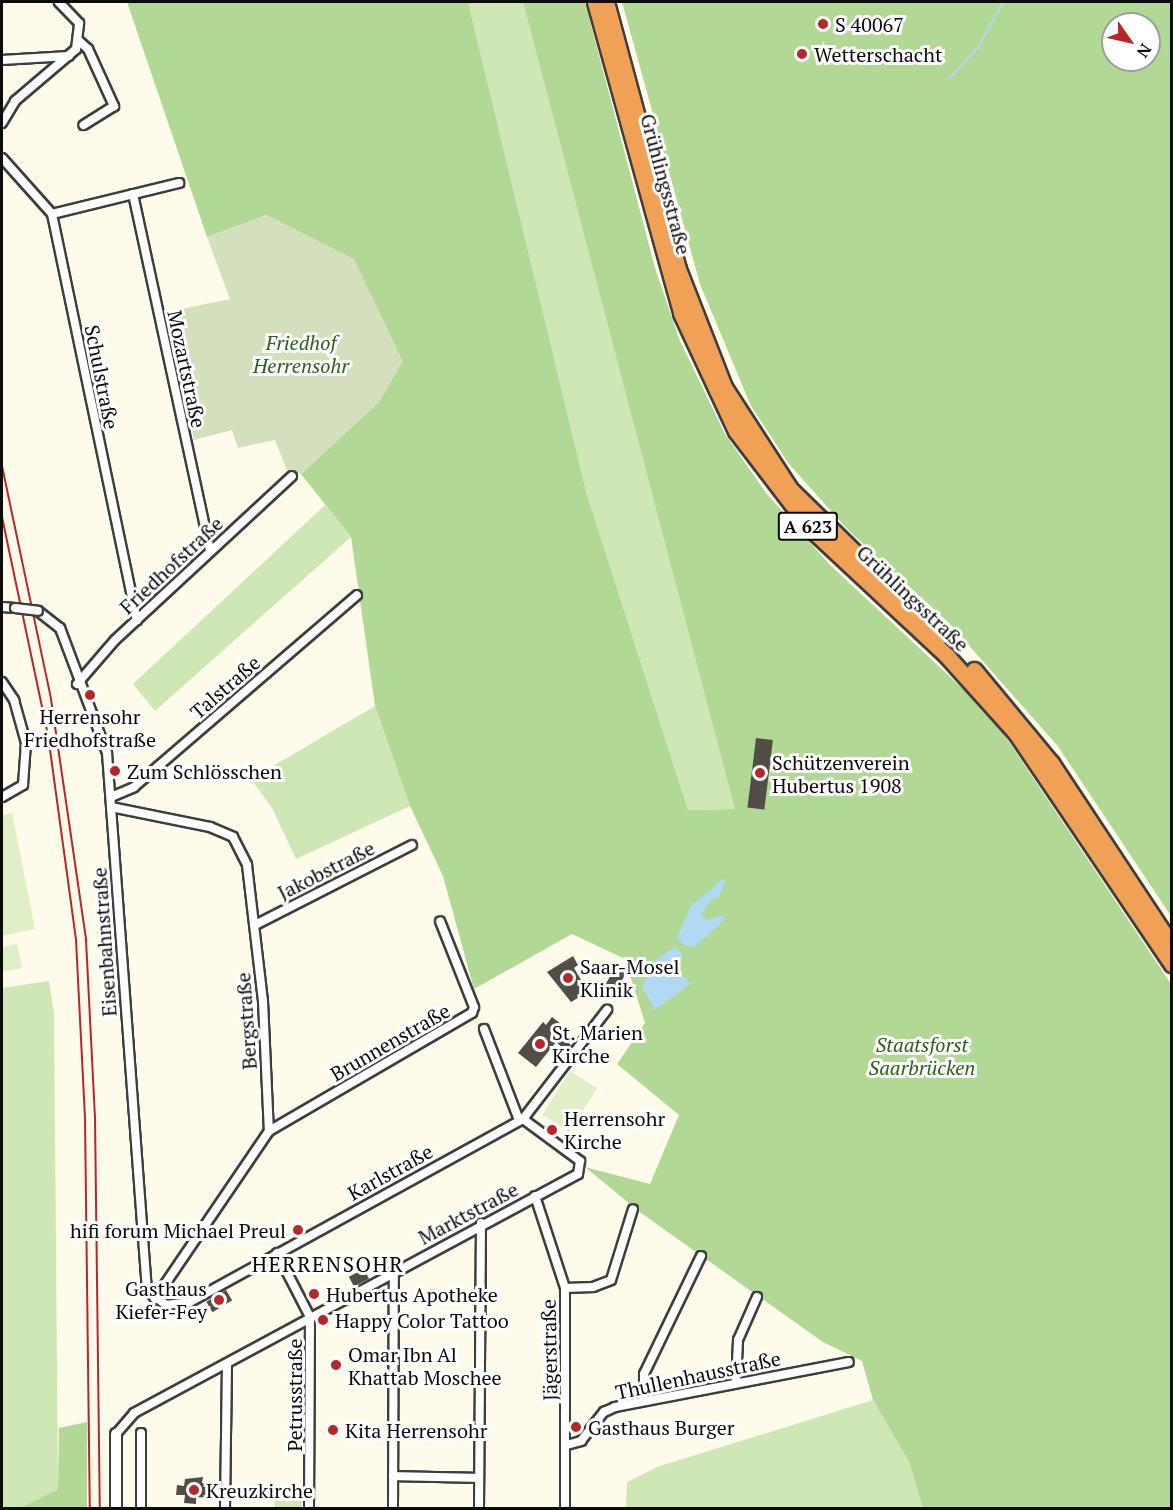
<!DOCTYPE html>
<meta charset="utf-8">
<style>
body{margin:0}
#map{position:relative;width:1173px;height:1510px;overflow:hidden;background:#fffbea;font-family:"PT Serif",serif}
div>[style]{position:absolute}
.green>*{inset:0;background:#cee7b5;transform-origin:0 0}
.forest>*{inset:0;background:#b1d895}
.cemetery>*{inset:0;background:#d3dfbd}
.pitch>*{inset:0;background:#e0efc7;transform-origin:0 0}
.water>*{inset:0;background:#b0d9f4}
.stream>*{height:2px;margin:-1px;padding:0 1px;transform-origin:1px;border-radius:1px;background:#b0d9f4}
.building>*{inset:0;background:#534d48;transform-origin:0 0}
.roads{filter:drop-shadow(2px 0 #3e3e3e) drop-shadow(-2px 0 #3e3e3e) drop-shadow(0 2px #3e3e3e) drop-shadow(0 -2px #3e3e3e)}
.minor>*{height:8px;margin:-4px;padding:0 4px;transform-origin:4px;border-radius:4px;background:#fff}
.tertiary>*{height:10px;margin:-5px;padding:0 5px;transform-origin:5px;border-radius:5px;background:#fff}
.motorway>*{height:15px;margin:-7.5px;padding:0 7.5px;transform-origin:7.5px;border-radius:7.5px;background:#f1a155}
.rail>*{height:2px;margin:-1px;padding:0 1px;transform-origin:1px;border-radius:1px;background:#b7272a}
.bridges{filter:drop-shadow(2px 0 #3e3e3e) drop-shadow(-2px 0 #3e3e3e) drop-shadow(0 2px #3e3e3e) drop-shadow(0 -2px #3e3e3e)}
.minor-bridge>*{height:8px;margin:-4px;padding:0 4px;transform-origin:4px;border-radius:4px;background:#fff}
.dots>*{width:16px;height:16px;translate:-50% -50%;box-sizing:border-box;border:3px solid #fff;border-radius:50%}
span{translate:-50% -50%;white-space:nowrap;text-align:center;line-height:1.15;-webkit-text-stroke:6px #fff;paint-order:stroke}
.shield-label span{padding:2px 4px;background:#fff;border:2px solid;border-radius:4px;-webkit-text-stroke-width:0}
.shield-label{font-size:18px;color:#0b0b0b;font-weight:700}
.poi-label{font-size:20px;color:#0b0b0b}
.left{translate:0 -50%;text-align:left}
.right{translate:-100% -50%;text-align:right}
.street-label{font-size:20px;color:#0b0b0b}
.park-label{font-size:20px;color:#2a611e;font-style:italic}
.neighbourhood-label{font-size:21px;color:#0b0b0b;letter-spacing:1.5px}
.frame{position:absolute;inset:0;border:3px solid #0b0b0b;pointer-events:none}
.north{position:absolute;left:1101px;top:12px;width:60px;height:60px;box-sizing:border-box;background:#fff;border:2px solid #9d9d9d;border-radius:50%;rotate:124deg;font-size:16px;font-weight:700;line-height:24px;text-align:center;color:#0b0b0b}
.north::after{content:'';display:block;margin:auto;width:21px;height:27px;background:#b7272a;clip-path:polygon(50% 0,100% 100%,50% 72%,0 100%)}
</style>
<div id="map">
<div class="green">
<i style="clip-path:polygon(468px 2px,523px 2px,736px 809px,688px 810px,587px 495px)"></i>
<i style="clip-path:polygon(325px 505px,351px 537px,155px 711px,133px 684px)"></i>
<i style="clip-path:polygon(375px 706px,410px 806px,296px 859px,272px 808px,251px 779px)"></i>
<i style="clip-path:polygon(49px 981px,54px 1014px,58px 1489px,20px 1508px,3px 1508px,2px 988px)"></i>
<i style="clip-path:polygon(873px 1400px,909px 1462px,923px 1508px,626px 1508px,627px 1482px,657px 1467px)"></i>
<i style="left:275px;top:1491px;width:27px;height:17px;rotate:2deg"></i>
</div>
<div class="forest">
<i style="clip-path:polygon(127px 2px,468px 2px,587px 495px,688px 810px,735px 809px,523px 2px,585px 2px,655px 268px,680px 341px,725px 434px,766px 493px,830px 565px,991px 715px,1171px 984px,1171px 1508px,923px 1508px,909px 1462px,873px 1400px,862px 1361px,823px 1342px,641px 1213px,585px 1167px,650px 1184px,679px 1115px,617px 1064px,645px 1023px,625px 959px,572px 934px,474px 989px,443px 876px,410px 806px,375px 706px,351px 537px,301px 474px,380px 401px,267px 215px,207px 237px)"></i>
<i style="clip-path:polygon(evenodd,622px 2px,1171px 2px,1171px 916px,1057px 745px,950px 624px,848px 530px,789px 464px,751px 406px,700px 284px,622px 2px,1113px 24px,1149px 24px,1149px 60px,1113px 60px,1113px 24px)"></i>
<i style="clip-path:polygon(87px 1422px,87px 1508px,20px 1508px,58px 1489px,59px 1428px)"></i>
</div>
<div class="cemetery">
<i style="clip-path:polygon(267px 215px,354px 259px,403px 361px,380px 401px,301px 474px,287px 470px,275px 440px,238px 448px,232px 430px,194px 440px,167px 312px,230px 299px,207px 237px)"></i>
</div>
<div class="pitch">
<i style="clip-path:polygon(12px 813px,35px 929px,2px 936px,2px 815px)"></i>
<i style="clip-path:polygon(17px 944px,22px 968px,2px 972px,2px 947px)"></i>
<i style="left:570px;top:1071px;width:32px;height:52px;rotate:32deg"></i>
</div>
<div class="water">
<i style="clip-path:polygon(722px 879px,726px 880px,719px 898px,712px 898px,701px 915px,708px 920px,725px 914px,721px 923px,693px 948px,684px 945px,677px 938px,690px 907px)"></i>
<i style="clip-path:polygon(676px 946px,683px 956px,671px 978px,685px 977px,690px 984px,655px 1010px,642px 987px,659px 957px)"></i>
</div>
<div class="stream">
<i style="left:949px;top:79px;width:43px;rotate:-47.8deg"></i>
<i style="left:978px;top:47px;width:51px;rotate:-60.9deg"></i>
</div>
<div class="building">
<i style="left:756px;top:738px;width:17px;height:70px;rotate:7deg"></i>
<i style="clip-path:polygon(573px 956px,578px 965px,574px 968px,588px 992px,571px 1002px,547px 972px)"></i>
<i style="left:617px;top:965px;width:12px;height:23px;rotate:31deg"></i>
<i style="clip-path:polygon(552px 1017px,565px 1027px,559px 1035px,571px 1045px,566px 1051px,556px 1042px,536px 1067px,518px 1053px,543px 1022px,546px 1025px)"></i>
<i style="left:364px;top:1269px;width:11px;height:17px;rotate:63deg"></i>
<i style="left:226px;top:1290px;width:12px;height:23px;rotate:59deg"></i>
<i style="clip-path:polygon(203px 1477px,202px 1483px,212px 1483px,211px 1498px,196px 1497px,196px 1504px,184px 1503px,185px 1495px,176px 1495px,177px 1485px,184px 1486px,185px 1479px)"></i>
</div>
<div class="roads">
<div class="minor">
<i style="left:79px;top:41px;width:12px;rotate:42deg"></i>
<i style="left:88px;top:49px;width:63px;rotate:65.5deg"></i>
<i style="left:114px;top:106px;width:36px;rotate:148deg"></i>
<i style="left:2px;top:60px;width:67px;rotate:-3.4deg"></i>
<i style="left:2px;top:123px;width:26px;rotate:-59deg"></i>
<i style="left:15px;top:101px;width:80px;rotate:-40.4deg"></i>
<i style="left:76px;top:49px;width:26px;rotate:-83deg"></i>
<i style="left:79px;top:23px;width:29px;rotate:-134deg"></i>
<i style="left:2px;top:158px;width:75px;rotate:48.2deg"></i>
<i style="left:52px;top:214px;width:415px;rotate:78.2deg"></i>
<i style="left:133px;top:194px;width:365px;rotate:77.8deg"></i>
<i style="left:52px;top:214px;width:131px;rotate:-13.7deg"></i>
<i style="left:2px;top:607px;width:13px;rotate:4deg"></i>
<i style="left:38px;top:611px;width:28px;rotate:38deg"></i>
<i style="left:60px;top:628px;width:134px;rotate:69.4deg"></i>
<i style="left:107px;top:753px;width:539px;rotate:85.75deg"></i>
<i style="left:147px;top:1291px;width:24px;rotate:36deg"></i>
<i style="left:166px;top:1305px;width:24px;rotate:-7deg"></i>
<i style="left:190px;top:1302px;width:380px;rotate:-28.8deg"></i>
<i style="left:2px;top:682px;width:22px;rotate:56deg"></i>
<i style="left:14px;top:700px;width:45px;rotate:74.4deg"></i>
<i style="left:26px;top:743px;width:42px;rotate:94.1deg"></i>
<i style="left:23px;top:785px;width:24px;rotate:150deg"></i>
<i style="left:77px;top:684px;width:58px;rotate:-49.2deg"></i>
<i style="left:115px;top:640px;width:241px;rotate:-42.8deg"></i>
<i style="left:111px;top:797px;width:25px;rotate:-23deg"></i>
<i style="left:134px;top:787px;width:294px;rotate:-40.7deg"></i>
<i style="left:111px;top:807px;width:101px;rotate:11.4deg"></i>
<i style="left:210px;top:827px;width:25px;rotate:23deg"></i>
<i style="left:233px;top:837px;width:31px;rotate:63deg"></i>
<i style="left:247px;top:865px;width:137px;rotate:83.3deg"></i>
<i style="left:263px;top:1001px;width:130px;rotate:87.4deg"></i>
<i style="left:269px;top:1131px;width:203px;rotate:124.2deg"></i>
<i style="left:255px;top:925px;width:176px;rotate:-27deg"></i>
<i style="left:484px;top:1029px;width:97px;rotate:69deg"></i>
<i style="left:523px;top:1119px;width:138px;rotate:-52.4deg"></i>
<i style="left:269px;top:1131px;width:235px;rotate:-30.2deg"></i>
<i style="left:472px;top:1013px;width:6px;rotate:-72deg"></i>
<i style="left:474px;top:1007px;width:92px;rotate:-111.6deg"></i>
<i style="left:535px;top:1196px;width:97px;rotate:71.9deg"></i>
<i style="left:565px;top:1288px;width:220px;rotate:90deg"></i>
<i style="left:277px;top:1253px;width:72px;rotate:62.7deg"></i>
<i style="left:310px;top:1317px;width:191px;rotate:90.3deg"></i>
<i style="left:565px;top:1288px;width:28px;rotate:-2deg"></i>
<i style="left:593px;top:1287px;width:19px;rotate:-21deg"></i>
<i style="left:611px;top:1280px;width:74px;rotate:-72.8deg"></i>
<i style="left:736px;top:1383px;width:43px;rotate:-87.3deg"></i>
<i style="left:738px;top:1340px;width:47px;rotate:-66.2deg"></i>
<i style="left:644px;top:1401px;width:27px;rotate:-90deg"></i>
<i style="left:644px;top:1374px;width:131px;rotate:-64.2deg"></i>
<i style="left:141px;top:1433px;width:75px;rotate:90deg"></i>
<i style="left:116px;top:1434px;width:28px;rotate:-49deg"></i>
<i style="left:134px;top:1413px;width:504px;rotate:-28.29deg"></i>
<i style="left:578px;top:1174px;width:13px;rotate:-81deg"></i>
<i style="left:580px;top:1161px;width:71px;rotate:-143.6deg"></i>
<i style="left:567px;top:1445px;width:15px;rotate:-16deg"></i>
<i style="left:581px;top:1441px;width:37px;rotate:-52deg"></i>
<i style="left:604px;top:1412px;width:12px;rotate:-24deg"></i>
<i style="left:615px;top:1407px;width:238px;rotate:-10.9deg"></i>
<i style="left:393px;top:1476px;width:86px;rotate:1.3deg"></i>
<i style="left:225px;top:1508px;width:143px;rotate:-89.2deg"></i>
<i style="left:393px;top:1508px;width:237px;rotate:-89.8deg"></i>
<i style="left:479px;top:1508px;width:285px;rotate:-89.6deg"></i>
</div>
<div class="tertiary">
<i style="left:116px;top:1508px;width:74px;rotate:-90deg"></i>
</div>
<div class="motorway">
<i style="left:595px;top:2px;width:323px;rotate:74.5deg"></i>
<i style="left:681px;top:313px;width:130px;rotate:65deg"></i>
<i style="left:736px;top:431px;width:123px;rotate:52.6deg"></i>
<i style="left:811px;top:529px;width:186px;rotate:43deg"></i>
<i style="left:947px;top:656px;width:103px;rotate:48.1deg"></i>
<i style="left:1016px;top:733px;width:279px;rotate:56deg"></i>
<i style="left:606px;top:2px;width:277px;rotate:74.9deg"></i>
<i style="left:678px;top:269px;width:127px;rotate:68.7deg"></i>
<i style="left:724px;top:387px;width:121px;rotate:57.1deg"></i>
<i style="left:790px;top:489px;width:210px;rotate:44.4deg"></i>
<i style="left:974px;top:670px;width:121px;rotate:50.4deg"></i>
<i style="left:1051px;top:763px;width:216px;rotate:56.5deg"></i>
</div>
</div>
<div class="rail">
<i style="left:2px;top:466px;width:238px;rotate:78.1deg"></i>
<i style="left:51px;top:699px;width:244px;rotate:81.7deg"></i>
<i style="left:86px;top:940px;width:177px;rotate:87.1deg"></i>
<i style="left:95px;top:1117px;width:391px;rotate:89.3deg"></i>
<i style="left:2px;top:517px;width:223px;rotate:78.1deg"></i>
<i style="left:48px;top:735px;width:207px;rotate:82.2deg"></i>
<i style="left:76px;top:940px;width:177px;rotate:87.1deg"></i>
<i style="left:85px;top:1117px;width:391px;rotate:89.3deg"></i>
</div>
<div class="bridges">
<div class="minor-bridge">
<i style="left:15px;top:608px;width:23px;rotate:7deg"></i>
</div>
</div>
<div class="dots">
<i style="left:823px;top:24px;background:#b7272a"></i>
<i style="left:802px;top:54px;background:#b7272a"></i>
<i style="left:90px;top:695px;background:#b7272a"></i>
<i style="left:115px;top:771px;background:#b7272a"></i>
<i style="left:760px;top:773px;background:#b7272a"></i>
<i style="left:568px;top:978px;background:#b7272a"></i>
<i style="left:540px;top:1044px;background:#b7272a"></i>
<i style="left:552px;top:1130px;background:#b7272a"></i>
<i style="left:298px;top:1230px;background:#b7272a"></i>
<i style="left:314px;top:1294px;background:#b7272a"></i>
<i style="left:219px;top:1300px;background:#b7272a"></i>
<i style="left:323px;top:1320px;background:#b7272a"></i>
<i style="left:336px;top:1365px;background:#b7272a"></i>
<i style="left:576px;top:1427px;background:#b7272a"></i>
<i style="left:333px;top:1430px;background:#b7272a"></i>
<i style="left:194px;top:1490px;background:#b7272a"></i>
</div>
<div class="shield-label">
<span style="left:808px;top:526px">A 623</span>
</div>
<div class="poi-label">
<span class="left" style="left:835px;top:24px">S 40067</span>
<span class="left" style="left:814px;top:54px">Wetterschacht</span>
<span style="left:90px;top:728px">Herrensohr<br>Friedhofstraße</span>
<span class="left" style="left:772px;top:774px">Schützenverein<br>Hubertus 1908</span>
<span class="left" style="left:127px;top:771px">Zum Schlösschen</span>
<span class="left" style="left:580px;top:978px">Saar-Mosel<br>Klinik</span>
<span class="left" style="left:552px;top:1044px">St. Marien<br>Kirche</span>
<span class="left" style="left:564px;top:1130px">Herrensohr<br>Kirche</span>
<span class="right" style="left:286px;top:1230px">hifi forum Michael Preul</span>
<span class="right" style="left:207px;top:1300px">Gasthaus<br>Kiefer-Fey</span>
<span class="left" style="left:326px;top:1294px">Hubertus Apotheke</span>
<span class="left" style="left:335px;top:1320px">Happy Color Tattoo</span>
<span class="left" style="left:348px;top:1366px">Omar Ibn Al<br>Khattab Moschee</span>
<span class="left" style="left:588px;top:1427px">Gasthaus Burger</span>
<span class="left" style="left:345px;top:1430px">Kita Herrensohr</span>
<span class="left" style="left:206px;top:1490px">Kreuzkirche</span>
</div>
<div class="street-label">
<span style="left:666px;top:184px;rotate:75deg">Grühlingsstraße</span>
<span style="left:187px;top:369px;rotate:78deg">Mozartstraße</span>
<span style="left:102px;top:377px;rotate:79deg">Schulstraße</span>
<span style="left:171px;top:565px;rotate:-43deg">Friedhofstraße</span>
<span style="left:913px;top:598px;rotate:43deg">Grühlingsstraße</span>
<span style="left:225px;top:687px;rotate:-41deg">Talstraße</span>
<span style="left:326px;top:870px;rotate:-27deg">Jakobstraße</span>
<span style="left:104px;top:942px;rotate:-94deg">Eisenbahnstraße</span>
<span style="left:246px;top:1021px;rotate:-94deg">Bergstraße</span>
<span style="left:390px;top:1042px;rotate:-30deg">Brunnenstraße</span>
<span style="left:390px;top:1172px;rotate:-29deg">Karlstraße</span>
<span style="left:468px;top:1213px;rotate:-28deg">Marktstraße</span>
<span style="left:549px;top:1350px;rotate:-91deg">Jägerstraße</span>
<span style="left:698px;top:1375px;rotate:-12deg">Thullenhausstraße</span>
<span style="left:294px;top:1395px;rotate:-90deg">Petrusstraße</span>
</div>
<div class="park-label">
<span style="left:301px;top:354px">Friedhof<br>Herrensohr</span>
<span style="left:922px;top:1056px">Staatsforst<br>Saarbrücken</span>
</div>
<div class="neighbourhood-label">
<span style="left:328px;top:1264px">HERRENSOHR</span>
</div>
<div class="frame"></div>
<div class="north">N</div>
</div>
